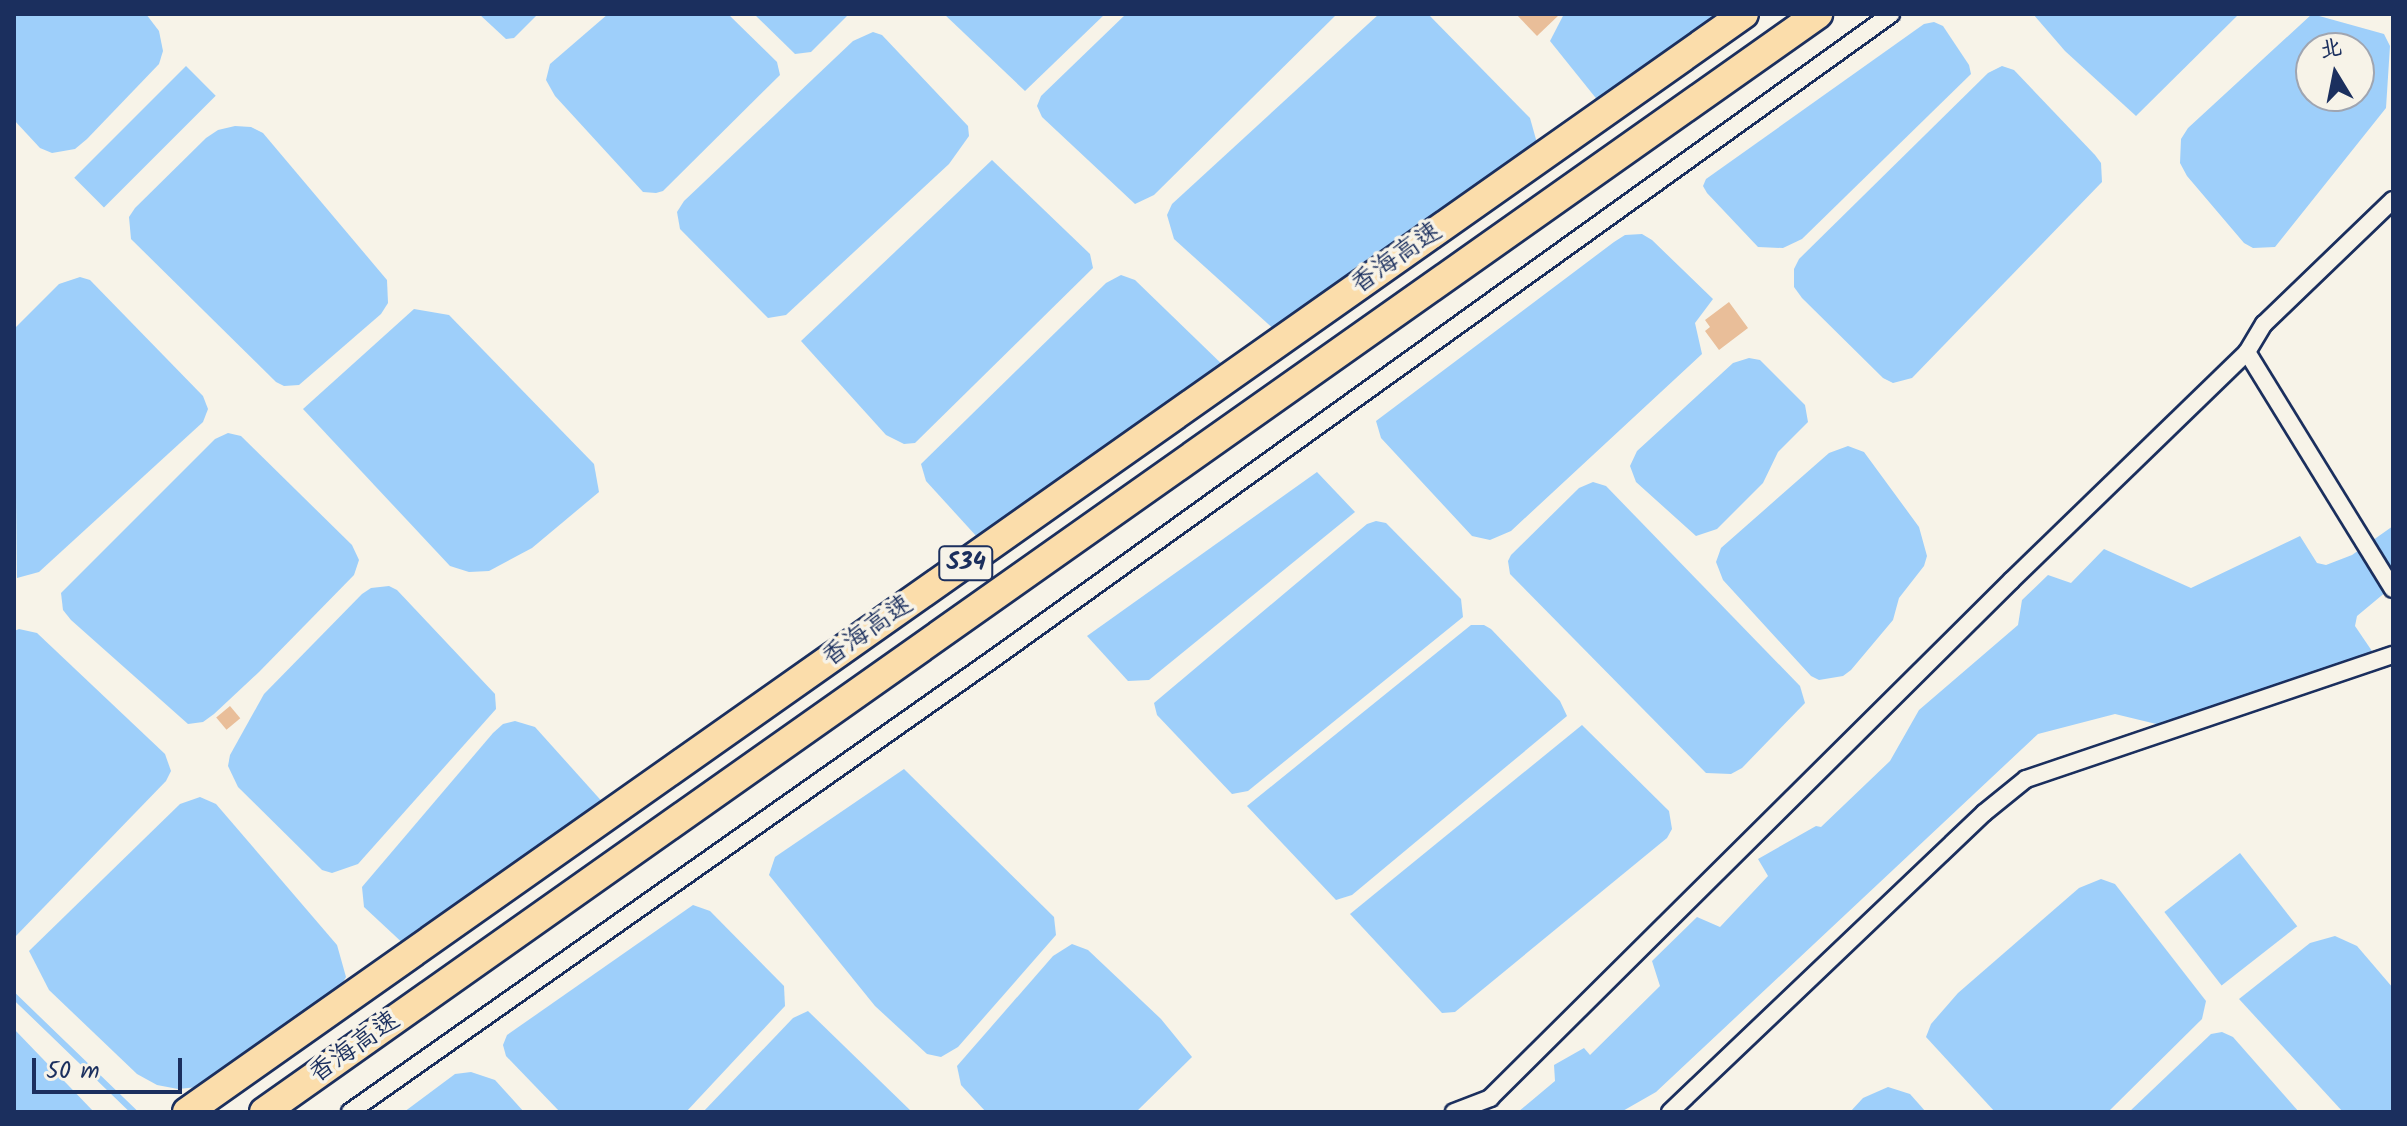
<!DOCTYPE html>
<meta charset="utf-8">
<style>
body{margin:0}
#map{position:relative;width:2407px;height:1126px;overflow:hidden;background:#f7f3e8;font-family:Kalam,"LXGW WenKai TC",sans-serif}
div>[style]{position:absolute}
.water>*{inset:0;background:#9ecffa;transform-origin:0 0}
.stream>*{height:6px;margin:-3px;padding:0 3px;transform-origin:3px;border-radius:3px;background:#9ecffa}
.building>*{inset:0;background:#e9be99;transform-origin:0 0}
.roads{filter:drop-shadow(2px 0 #1b2f5e) drop-shadow(-2px 0 #1b2f5e) drop-shadow(0 2px #1b2f5e) drop-shadow(0 -2px #1b2f5e)}
.minor>*{height:16px;margin:-8px;padding:0 8px;transform-origin:8px;border-radius:8px;background:#f7f3e8}
.motorway>*{height:28px;margin:-14px;padding:0 14px;transform-origin:14px;border-radius:14px;background:#fbddab}
span{translate:-50% -50%;white-space:nowrap;text-align:center;line-height:1.15;-webkit-text-stroke:7px #f7f3e8;paint-order:stroke}
.shield-label span{padding:2px 6px;background:#f7f3e8;border:2px solid;border-radius:6px;-webkit-text-stroke-width:0}
.shield-label{font-size:24px;color:#1b2f5e;font-weight:700}
.street-label{font-size:26px;color:#1b2f5e}
.frame{position:absolute;inset:0;border:16px solid #1b2f5e;pointer-events:none}
.north{position:absolute;left:2295px;top:32px;width:80px;height:80px;box-sizing:border-box;background:#f7f3e8;border:2px solid #9fa5b1;border-radius:50%;rotate:350deg;font-size:22px;font-weight:700;line-height:32px;text-align:center;color:#1b2f5e}
.north::after{content:'';display:block;margin:auto;width:28px;height:36px;background:#1b2f5e;clip-path:polygon(50% 0,100% 100%,50% 72%,0 100%)}
.scale{position:absolute;left:32px;top:1058px;width:150px;height:36px;box-sizing:border-box;border:4px solid #1b2f5e;border-top:0;padding-left:10px;font-size:24px;line-height:28px;white-space:nowrap;color:#1b2f5e;-webkit-text-stroke:6px #f7f3e8;paint-order:stroke}
</style>
<div id="map">
<div class="water">
<i style="clip-path:polygon(14px 14px,146px 14px,159px 31px,163px 51px,159px 64px,87px 139px,75px 149px,52px 153px,40px 148px,14px 120px)"></i>
<i style="clip-path:polygon(479px 14px,538px 14px,514px 38px,506px 39px)"></i>
<i style="clip-path:polygon(608px 14px,728px 14px,777px 62px,780px 75px,663px 191px,656px 193px,643px 192px,555px 96px,546px 80px,550px 64px)"></i>
<i style="clip-path:polygon(754px 14px,849px 14px,811px 52px,795px 54px)"></i>
<i style="clip-path:polygon(944px 14px,1105px 14px,1025px 91px)"></i>
<i style="clip-path:polygon(1126px 14px,1337px 14px,1154px 195px,1135px 204px,1042px 117px,1037px 106px,1041px 96px)"></i>
<i style="clip-path:polygon(1379px 14px,1428px 14px,1530px 118px,1537px 143px,1277px 332px,1174px 239px,1167px 215px,1172px 204px)"></i>
<i style="clip-path:polygon(1564px 14px,1722px 14px,1599px 102px,1550px 41px)"></i>
<i style="clip-path:polygon(2033px 14px,2239px 14px,2136px 116px,2065px 51px)"></i>
<i style="clip-path:polygon(evenodd,2312px 14px,2384px 34px,2390px 46px,2386px 108px,2275px 247px,2253px 248px,2244px 243px,2187px 176px,2180px 163px,2181px 139px,2188px 128px,2312px 14px,2311px 48px,2359px 48px,2359px 96px,2311px 96px,2311px 48px)"></i>
<i style="clip-path:polygon(1934px 22px,1943px 26px,1969px 65px,1971px 74px,1802px 239px,1783px 248px,1758px 247px,1707px 193px,1703px 186px,1706px 179px,1924px 24px)"></i>
<i style="clip-path:polygon(873px 32px,882px 35px,968px 126px,969px 136px,949px 164px,786px 315px,768px 318px,680px 229px,677px 212px,684px 201px,853px 41px)"></i>
<i style="left:186px;top:66px;width:42px;height:158px;rotate:45deg"></i>
<i style="clip-path:polygon(2002px 66px,2014px 70px,2095px 155px,2101px 163px,2102px 182px,1912px 378px,1893px 383px,1883px 378px,1802px 298px,1794px 287px,1794px 269px,1799px 259px,1988px 73px)"></i>
<i style="clip-path:polygon(235px 126px,251px 127px,263px 133px,387px 280px,388px 303px,381px 314px,299px 385px,284px 386px,276px 382px,131px 239px,129px 217px,135px 208px,206px 138px,218px 130px)"></i>
<i style="clip-path:polygon(992px 160px,1090px 254px,1093px 268px,915px 443px,904px 444px,886px 435px,801px 341px)"></i>
<i style="clip-path:polygon(1642px 234px,1652px 240px,1713px 299px,1695px 323px,1702px 354px,1511px 531px,1490px 540px,1472px 536px,1381px 438px,1376px 421px,1614px 242px,1625px 235px)"></i>
<i style="clip-path:polygon(1121px 275px,1135px 280px,1229px 371px,978px 538px,926px 481px,921px 464px,1106px 283px)"></i>
<i style="clip-path:polygon(80px 277px,90px 280px,203px 396px,208px 409px,203px 422px,39px 572px,17px 578px,14px 329px,59px 284px)"></i>
<i style="clip-path:polygon(414px 309px,449px 315px,594px 464px,599px 492px,532px 548px,489px 571px,469px 572px,450px 566px,303px 409px)"></i>
<i style="clip-path:polygon(1749px 358px,1760px 360px,1805px 405px,1808px 422px,1778px 452px,1763px 483px,1717px 529px,1696px 536px,1636px 482px,1630px 466px,1637px 451px,1733px 363px)"></i>
<i style="clip-path:polygon(228px 433px,241px 436px,352px 545px,359px 560px,354px 575px,259px 672px,214px 714px,203px 722px,188px 724px,71px 620px,63px 610px,61px 593px,215px 439px)"></i>
<i style="clip-path:polygon(1848px 446px,1864px 452px,1919px 527px,1927px 556px,1924px 566px,1899px 598px,1893px 620px,1851px 670px,1843px 676px,1819px 680px,1811px 676px,1723px 580px,1716px 562px,1721px 548px,1829px 453px)"></i>
<i style="clip-path:polygon(1317px 472px,1355px 512px,1149px 680px,1128px 681px,1087px 636px)"></i>
<i style="clip-path:polygon(1593px 482px,1606px 486px,1800px 686px,1805px 703px,1742px 768px,1731px 774px,1706px 773px,1510px 574px,1508px 561px,1511px 555px,1579px 488px)"></i>
<i style="clip-path:polygon(1376px 521px,1386px 523px,1461px 599px,1463px 617px,1248px 791px,1232px 794px,1157px 715px,1154px 703px,1367px 524px)"></i>
<i style="clip-path:polygon(2393px 526px,2393px 586px,2357px 616px,2355px 626px,2374px 654px,2177px 729px,2115px 714px,2038px 734px,1656px 1092px,1621px 1112px,1518px 1112px,1555px 1081px,1554px 1065px,1584px 1048px,1590px 1055px,1660px 986px,1652px 961px,1697px 917px,1720px 927px,1768px 876px,1758px 859px,1816px 826px,1821px 827px,1890px 761px,1919px 710px,2018px 625px,2022px 600px,2048px 575px,2071px 583px,2104px 549px,2191px 588px,2300px 536px,2317px 563px,2326px 565px,2352px 555px)"></i>
<i style="clip-path:polygon(389px 586px,397px 590px,495px 694px,496px 709px,358px 864px,332px 873px,322px 870px,238px 787px,228px 766px,230px 755px,264px 694px,362px 594px,371px 588px)"></i>
<i style="clip-path:polygon(1471px 625px,1484px 625px,1491px 629px,1560px 701px,1567px 716px,1352px 895px,1336px 900px,1247px 806px)"></i>
<i style="clip-path:polygon(19px 629px,37px 633px,165px 754px,171px 771px,166px 781px,14px 938px,14px 631px)"></i>
<i style="clip-path:polygon(515px 721px,535px 727px,606px 806px,408px 948px,364px 907px,362px 887px,493px 733px,503px 724px)"></i>
<i style="clip-path:polygon(1582px 725px,1669px 811px,1672px 829px,1667px 838px,1455px 1012px,1442px 1013px,1350px 914px)"></i>
<i style="clip-path:polygon(904px 769px,1054px 917px,1056px 935px,958px 1047px,941px 1057px,927px 1054px,875px 1006px,769px 875px,775px 857px)"></i>
<i style="clip-path:polygon(200px 797px,216px 804px,337px 945px,346px 977px,339px 989px,198px 1087px,178px 1089px,157px 1085px,137px 1074px,49px 990px,29px 951px,180px 804px)"></i>
<i style="left:2240px;top:853px;width:93px;height:96px;rotate:52deg"></i>
<i style="clip-path:polygon(2101px 879px,2115px 884px,2206px 1001px,2202px 1019px,2108px 1112px,1995px 1112px,1926px 1037px,1931px 1024px,1958px 993px,2079px 888px)"></i>
<i style="clip-path:polygon(693px 905px,710px 911px,784px 986px,785px 1006px,686px 1112px,560px 1112px,506px 1056px,503px 1045px,507px 1035px)"></i>
<i style="clip-path:polygon(2335px 936px,2357px 946px,2393px 988px,2393px 1112px,2343px 1112px,2239px 999px,2310px 943px)"></i>
<i style="clip-path:polygon(1072px 944px,1088px 950px,1161px 1019px,1192px 1057px,1136px 1112px,986px 1112px,961px 1085px,957px 1066px,1053px 956px)"></i>
<i style="clip-path:polygon(808px 1011px,912px 1112px,703px 1112px,793px 1018px)"></i>
<i style="clip-path:polygon(14px 1029px,94px 1112px,14px 1112px)"></i>
<i style="clip-path:polygon(2222px 1032px,2233px 1037px,2299px 1112px,2129px 1112px,2211px 1034px)"></i>
<i style="clip-path:polygon(471px 1072px,495px 1080px,524px 1112px,404px 1112px,455px 1074px)"></i>
<i style="clip-path:polygon(1888px 1087px,1910px 1094px,1926px 1112px,1850px 1112px,1863px 1098px)"></i>
</div>
<div class="stream">
<i style="left:14px;top:996px;width:167px;rotate:44deg"></i>
</div>
<div class="building">
<i style="clip-path:polygon(1516px 14px,1560px 14px,1537px 36px)"></i>
<i style="clip-path:polygon(1729px 302px,1748px 328px,1719px 350px,1705px 331px,1710px 327px,1705px 320px)"></i>
<i style="left:230px;top:706px;width:16px;height:18px;rotate:50deg"></i>
</div>
<div class="roads">
<div class="minor">
<i style="left:2247px;top:352px;width:278px;rotate:58.4deg"></i>
<i style="left:350px;top:1112px;width:790px;rotate:-35.16deg"></i>
<i style="left:996px;top:657px;width:1102px;rotate:-35.69deg"></i>
<i style="left:1454px;top:1112px;width:39px;rotate:-21deg"></i>
<i style="left:1490px;top:1098px;width:735px;rotate:-44.78deg"></i>
<i style="left:2012px;top:580px;width:327px;rotate:-44.1deg"></i>
<i style="left:2247px;top:352px;width:33px;rotate:-59deg"></i>
<i style="left:2264px;top:324px;width:179px;rotate:-43.9deg"></i>
<i style="left:1670px;top:1112px;width:434px;rotate:-43.6deg"></i>
<i style="left:1984px;top:813px;width:54px;rotate:-39deg"></i>
<i style="left:2026px;top:779px;width:387px;rotate:-18.7deg"></i>
</div>
<div class="motorway">
<i style="left:187px;top:1112px;width:1905px;rotate:-35.19deg"></i>
<i style="left:264px;top:1112px;width:1903px;rotate:-35.24deg"></i>
</div>
</div>
<div class="shield-label">
<span style="left:966px;top:563px">S34</span>
</div>
<div class="street-label">
<span style="left:1397px;top:259px;rotate:-35deg">香海高速</span>
<span style="left:868px;top:632px;rotate:-35deg">香海高速</span>
<span style="left:355px;top:1048px;rotate:-35deg">香海高速</span>
</div>
<div class="frame"></div>
<div class="north">北</div>
<div class="scale">50 m</div>
</div>
